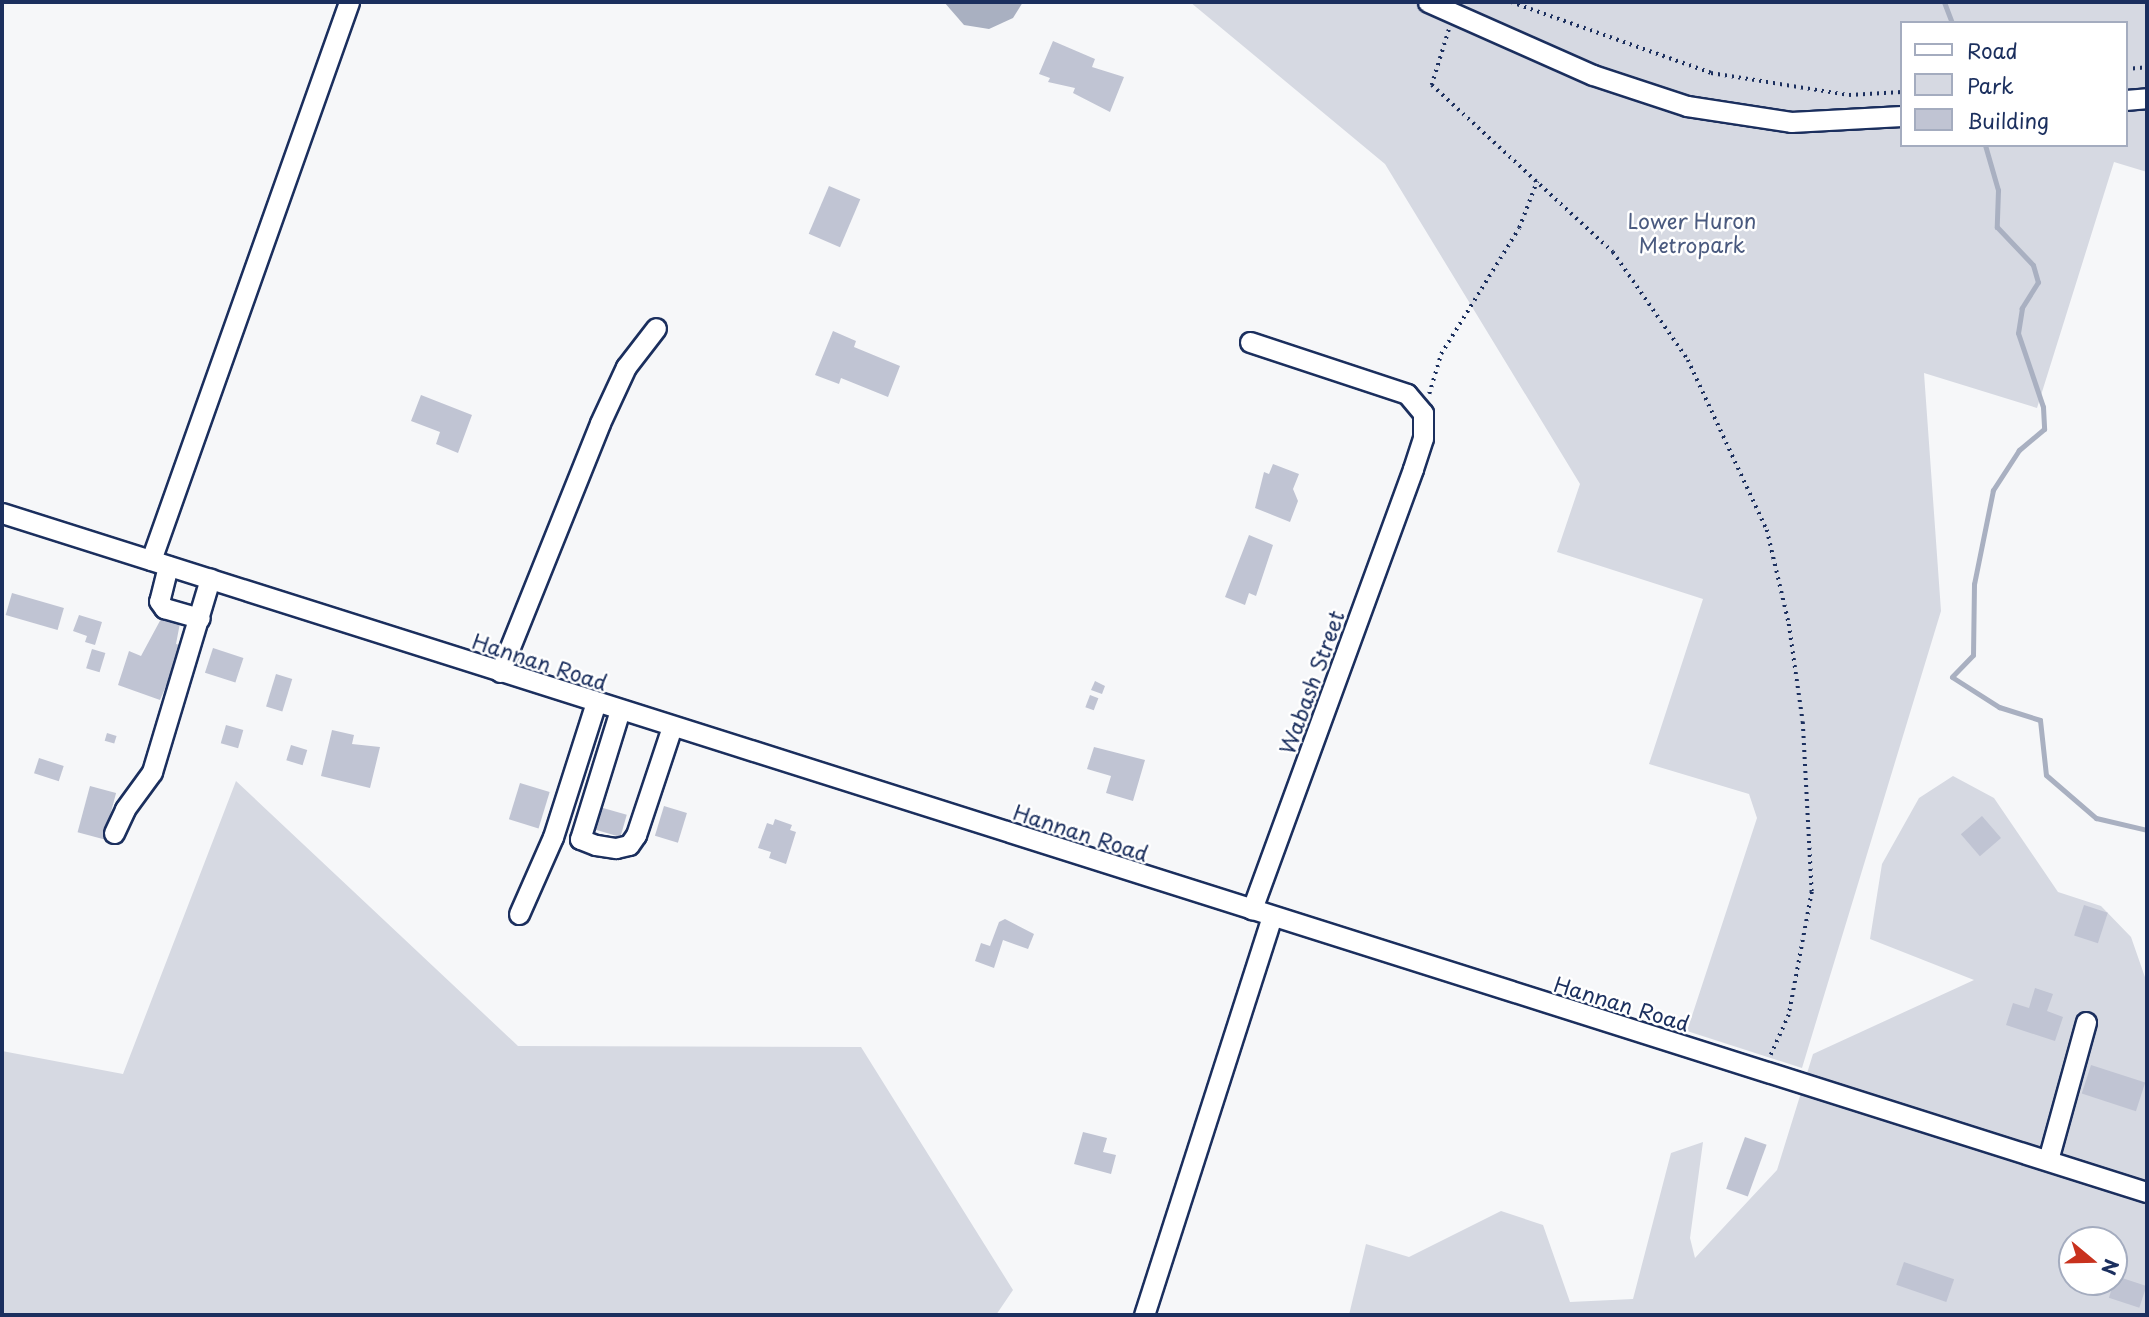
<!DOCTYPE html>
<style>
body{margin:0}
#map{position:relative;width:2149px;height:1317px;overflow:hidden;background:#f6f7f9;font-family:"Playpen Sans",sans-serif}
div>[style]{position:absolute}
.green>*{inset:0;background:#d6d9e2}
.water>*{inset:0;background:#a9b0c1}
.stream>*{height:5px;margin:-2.5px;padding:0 2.5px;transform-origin:2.5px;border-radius:2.5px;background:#a9b0c1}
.building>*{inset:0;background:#c0c4d3;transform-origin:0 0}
.path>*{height:3.5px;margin-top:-1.75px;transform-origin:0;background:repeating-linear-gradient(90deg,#1b2f5e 0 2px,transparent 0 7px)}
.roads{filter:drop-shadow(2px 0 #1b2f5e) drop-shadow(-2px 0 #1b2f5e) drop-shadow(0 2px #1b2f5e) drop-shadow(0 -2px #1b2f5e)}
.minor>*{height:19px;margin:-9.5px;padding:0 9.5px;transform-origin:9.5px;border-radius:9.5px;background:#fff}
span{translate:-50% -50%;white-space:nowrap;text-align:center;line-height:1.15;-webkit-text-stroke:5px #fff;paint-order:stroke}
.park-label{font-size:21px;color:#4a5a7f}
.street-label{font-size:21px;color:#1b2f5e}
.frame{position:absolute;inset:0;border:4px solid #1b2f5e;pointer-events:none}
.legend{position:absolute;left:1900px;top:21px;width:228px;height:126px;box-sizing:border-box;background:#fff;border:2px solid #a4acbf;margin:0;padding:9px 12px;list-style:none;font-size:21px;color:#1b2f5e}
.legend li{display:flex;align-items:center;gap:14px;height:35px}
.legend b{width:35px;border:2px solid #a4acbf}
.north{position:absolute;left:2058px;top:1226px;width:70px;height:70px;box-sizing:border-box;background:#fff;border:2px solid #a4acbf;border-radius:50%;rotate:109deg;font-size:19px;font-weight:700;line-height:28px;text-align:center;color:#1b2f5e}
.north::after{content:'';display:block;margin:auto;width:24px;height:32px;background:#c8321e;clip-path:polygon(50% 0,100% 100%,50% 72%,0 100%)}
</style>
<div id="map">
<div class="green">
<i style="clip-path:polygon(evenodd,1190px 2px,2147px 2px,2147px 172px,2114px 162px,2037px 408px,1924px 373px,1941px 611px,1802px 1068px,1687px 1031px,1757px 818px,1749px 794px,1649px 764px,1703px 599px,1557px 552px,1580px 484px,1385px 164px,1190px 2px,1902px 23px,2126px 23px,2126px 145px,1902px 145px,1902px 23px)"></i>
<i style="clip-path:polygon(evenodd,1953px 776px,1994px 798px,2058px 892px,2101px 906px,2131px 937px,2147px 983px,2147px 1315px,1349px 1315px,1366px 1244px,1409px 1257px,1501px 1211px,1543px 1225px,1570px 1302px,1633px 1299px,1671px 1153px,1703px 1142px,1690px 1238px,1695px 1258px,1777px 1170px,1813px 1054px,1974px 980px,1870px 939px,1882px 864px,1919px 798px,1953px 776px,2072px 1240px,2114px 1240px,2114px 1282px,2072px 1282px,2072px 1240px)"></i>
<i style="clip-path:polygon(236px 781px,518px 1046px,861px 1047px,1013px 1290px,996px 1315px,2px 1315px,2px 1051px,123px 1074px)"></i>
</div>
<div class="water">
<i style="clip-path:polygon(944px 2px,1023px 2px,1013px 18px,989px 29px,964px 25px)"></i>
</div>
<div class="stream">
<i style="left:1944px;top:2px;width:22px;rotate:69deg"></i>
<i style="left:1985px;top:145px;width:47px;rotate:73.9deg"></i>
<i style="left:1998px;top:190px;width:37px;rotate:92deg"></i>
<i style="left:1997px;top:227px;width:52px;rotate:46.5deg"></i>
<i style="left:2033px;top:265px;width:18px;rotate:74deg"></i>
<i style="left:2038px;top:282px;width:31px;rotate:122deg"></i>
<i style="left:2022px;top:308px;width:25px;rotate:99deg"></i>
<i style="left:2018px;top:333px;width:78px;rotate:71.3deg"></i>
<i style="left:2043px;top:407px;width:22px;rotate:87deg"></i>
<i style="left:2044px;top:429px;width:33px;rotate:140deg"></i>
<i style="left:2019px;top:450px;width:48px;rotate:123deg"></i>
<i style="left:1993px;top:490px;width:96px;rotate:101.4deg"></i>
<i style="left:1974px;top:584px;width:71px;rotate:90.8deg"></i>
<i style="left:1973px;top:655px;width:30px;rotate:134deg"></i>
<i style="left:1952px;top:677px;width:56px;rotate:32.6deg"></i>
<i style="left:1999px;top:707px;width:43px;rotate:17.6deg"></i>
<i style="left:2040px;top:720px;width:55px;rotate:83.8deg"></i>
<i style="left:2046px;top:775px;width:66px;rotate:40.7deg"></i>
<i style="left:2096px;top:818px;width:52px;rotate:13.2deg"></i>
</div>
<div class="building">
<i style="clip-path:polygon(1053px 41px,1095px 59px,1092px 67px,1124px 77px,1110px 112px,1073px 93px,1075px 88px,1048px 82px,1050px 78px,1039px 74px)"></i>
<i style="left:829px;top:186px;width:34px;height:52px;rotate:23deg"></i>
<i style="clip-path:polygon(833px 331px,856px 341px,854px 347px,900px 366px,888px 397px,841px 378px,839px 384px,815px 375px)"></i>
<i style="clip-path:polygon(421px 395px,472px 415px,458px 453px,436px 444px,440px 432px,411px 421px)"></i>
<i style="clip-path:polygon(1273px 464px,1299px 474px,1293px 489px,1298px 501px,1290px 522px,1255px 508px,1264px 472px,1269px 474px)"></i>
<i style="clip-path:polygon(1249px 535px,1273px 545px,1256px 596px,1249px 593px,1245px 605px,1225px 597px)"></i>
<i style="left:12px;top:593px;width:54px;height:23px;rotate:16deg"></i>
<i style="clip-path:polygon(79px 615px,102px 622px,95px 645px,85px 642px,87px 636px,73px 631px)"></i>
<i style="clip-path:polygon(162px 617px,180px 623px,176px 644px,183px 646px,160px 700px,118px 685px,129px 651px,141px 656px)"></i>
<i style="left:213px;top:648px;width:32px;height:26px;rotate:18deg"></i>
<i style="left:92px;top:649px;width:14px;height:20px;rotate:17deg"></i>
<i style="left:276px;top:674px;width:17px;height:34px;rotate:17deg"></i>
<i style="clip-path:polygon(1095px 681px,1105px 686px,1102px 694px,1091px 690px)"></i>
<i style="left:1090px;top:695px;width:9px;height:13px;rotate:21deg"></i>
<i style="left:226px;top:725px;width:18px;height:19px;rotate:16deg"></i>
<i style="clip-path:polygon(332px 730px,354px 735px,352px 744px,380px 747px,370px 788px,321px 776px)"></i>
<i style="left:107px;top:733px;width:10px;height:8px;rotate:17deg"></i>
<i style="left:291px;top:745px;width:17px;height:16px;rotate:17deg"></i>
<i style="clip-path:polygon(1094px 747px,1145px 760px,1133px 801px,1106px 793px,1111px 776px,1087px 769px)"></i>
<i style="left:39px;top:758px;width:26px;height:16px;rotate:18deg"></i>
<i style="left:520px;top:783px;width:31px;height:38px;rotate:17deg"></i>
<i style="left:90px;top:786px;width:27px;height:48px;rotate:15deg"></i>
<i style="left:596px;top:806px;width:32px;height:23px;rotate:16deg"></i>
<i style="left:664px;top:806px;width:24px;height:31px;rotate:17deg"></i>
<i style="left:1982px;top:816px;width:29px;height:28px;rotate:49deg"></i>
<i style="clip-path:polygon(775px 819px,792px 825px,790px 830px,796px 832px,786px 864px,769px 858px,771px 852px,758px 848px,767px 823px,773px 825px)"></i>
<i style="left:2084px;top:905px;width:25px;height:32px;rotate:18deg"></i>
<i style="clip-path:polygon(1005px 919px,1034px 934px,1028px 949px,1003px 940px,994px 968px,975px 961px,981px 943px,990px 946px,999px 922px)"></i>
<i style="clip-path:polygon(2035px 988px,2053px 994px,2047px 1011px,2063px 1017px,2055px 1041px,2006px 1025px,2013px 1003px,2029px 1008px)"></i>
<i style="left:2091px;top:1065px;width:57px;height:30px;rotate:18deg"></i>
<i style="clip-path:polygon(1083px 1132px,1107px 1138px,1103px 1152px,1116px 1155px,1111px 1174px,1074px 1164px)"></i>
<i style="left:1745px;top:1137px;width:23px;height:55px;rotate:20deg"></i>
<i style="left:1904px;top:1262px;width:53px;height:24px;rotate:19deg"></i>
<i style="left:2116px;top:1276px;width:32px;height:23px;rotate:18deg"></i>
</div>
<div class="path">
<i style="left:1511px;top:2px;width:212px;rotate:19.5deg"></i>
<i style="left:1711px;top:73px;width:140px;rotate:9.1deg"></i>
<i style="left:1849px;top:95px;width:53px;rotate:-3.2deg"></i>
<i style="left:1449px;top:30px;width:58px;rotate:107.2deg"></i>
<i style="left:1432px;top:85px;width:246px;rotate:42.7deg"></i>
<i style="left:1613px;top:252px;width:131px;rotate:55.2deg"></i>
<i style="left:1688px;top:360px;width:187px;rotate:65.1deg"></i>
<i style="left:1767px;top:530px;width:97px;rotate:76.8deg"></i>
<i style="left:1789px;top:624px;width:99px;rotate:81.9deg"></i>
<i style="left:1803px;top:722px;width:170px;rotate:87deg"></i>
<i style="left:1812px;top:892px;width:125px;rotate:100.6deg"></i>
<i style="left:1789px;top:1015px;width:44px;rotate:114.2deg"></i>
<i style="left:2126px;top:69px;width:21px;rotate:-5deg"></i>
<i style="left:1429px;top:394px;width:42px;rotate:-73.3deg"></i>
<i style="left:1441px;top:354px;width:148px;rotate:-58.2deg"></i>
<i style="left:1519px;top:228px;width:50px;rotate:-69deg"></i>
</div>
<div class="roads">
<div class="minor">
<i style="left:1428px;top:2px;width:180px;rotate:23.9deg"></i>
<i style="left:1593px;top:75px;width:99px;rotate:18.3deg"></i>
<i style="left:1687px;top:106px;width:105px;rotate:8.7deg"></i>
<i style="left:1791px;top:122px;width:111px;rotate:-3.1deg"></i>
<i style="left:2126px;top:100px;width:21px;rotate:-5deg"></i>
<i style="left:1250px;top:342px;width:165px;rotate:18.3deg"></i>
<i style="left:1407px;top:394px;width:25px;rotate:50deg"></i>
<i style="left:1423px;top:413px;width:25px;rotate:90deg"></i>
<i style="left:1423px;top:438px;width:33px;rotate:108deg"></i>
<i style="left:1413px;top:469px;width:469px;rotate:110.1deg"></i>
<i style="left:2px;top:513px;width:2250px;rotate:17.57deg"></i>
<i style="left:151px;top:560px;width:592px;rotate:-70.46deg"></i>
<i style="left:168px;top:566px;width:36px;rotate:104deg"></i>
<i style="left:159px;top:601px;width:9px;rotate:54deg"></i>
<i style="left:164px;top:608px;width:37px;rotate:16deg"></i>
<i style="left:500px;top:672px;width:268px;rotate:-68.1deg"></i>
<i style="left:600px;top:423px;width:62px;rotate:-65.1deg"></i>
<i style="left:626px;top:367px;width:49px;rotate:-52.4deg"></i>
<i style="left:620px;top:710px;width:135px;rotate:107.2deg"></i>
<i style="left:580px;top:839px;width:17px;rotate:21deg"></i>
<i style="left:596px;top:845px;width:20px;rotate:9deg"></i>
<i style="left:616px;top:848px;width:13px;rotate:-13deg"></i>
<i style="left:629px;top:845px;width:12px;rotate:-55deg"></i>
<i style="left:636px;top:835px;width:114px;rotate:-71.6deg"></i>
<i style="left:114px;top:833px;width:26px;rotate:-65deg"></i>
<i style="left:125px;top:809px;width:46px;rotate:-53.9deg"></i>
<i style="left:152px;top:772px;width:202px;rotate:-73.3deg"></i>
<i style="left:519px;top:914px;width:84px;rotate:-66.2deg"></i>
<i style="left:553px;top:837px;width:142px;rotate:-72.3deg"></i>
<i style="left:2048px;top:1160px;width:143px;rotate:-74.6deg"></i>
<i style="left:1144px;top:1315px;width:418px;rotate:-72.2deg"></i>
</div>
</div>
<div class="park-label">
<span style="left:1692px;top:232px">Lower Huron<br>Metropark</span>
</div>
<div class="street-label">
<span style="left:540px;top:661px;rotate:18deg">Hannan Road</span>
<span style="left:1311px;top:682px;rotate:-70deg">Wabash Street</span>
<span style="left:1081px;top:832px;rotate:18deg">Hannan Road</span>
<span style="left:1622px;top:1003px;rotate:17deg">Hannan Road</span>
</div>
<div class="frame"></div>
<ul class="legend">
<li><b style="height:9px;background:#fff"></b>Road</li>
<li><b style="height:19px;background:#d6d9e2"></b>Park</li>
<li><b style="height:19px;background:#c0c4d3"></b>Building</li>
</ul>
<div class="north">N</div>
</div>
